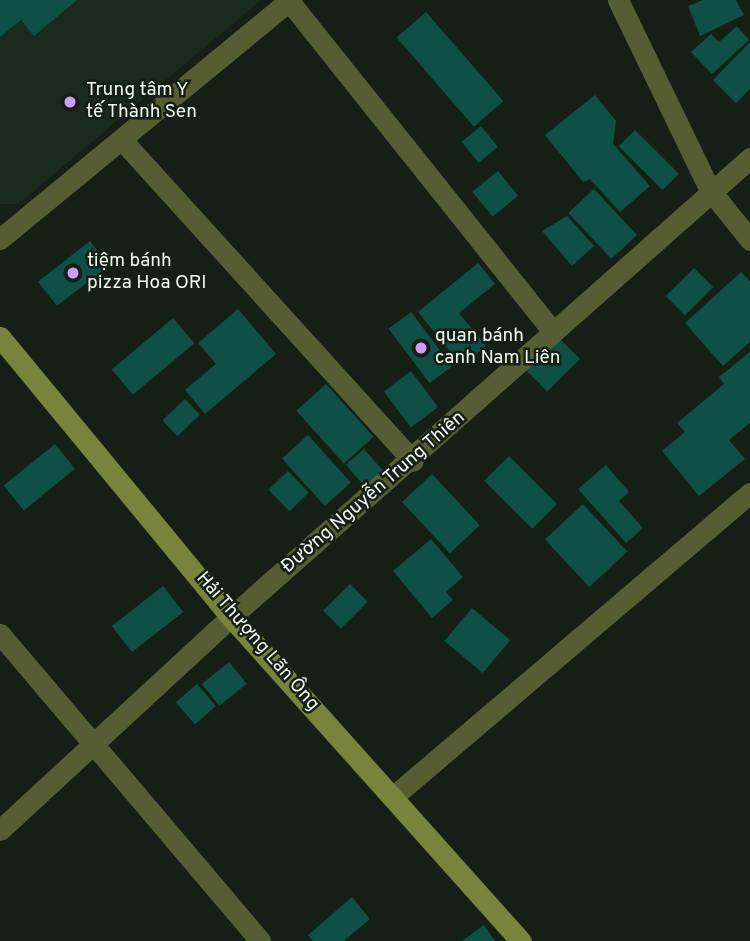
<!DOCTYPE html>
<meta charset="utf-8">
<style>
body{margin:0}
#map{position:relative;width:750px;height:941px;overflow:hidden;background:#151f16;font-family:Overpass,sans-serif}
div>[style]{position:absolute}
.built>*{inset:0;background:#1a2a1c}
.building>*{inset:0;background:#0f5046;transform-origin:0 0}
.street>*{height:21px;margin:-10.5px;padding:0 10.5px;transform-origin:10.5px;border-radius:10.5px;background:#575d33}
.secondary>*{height:21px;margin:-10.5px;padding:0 10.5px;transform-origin:10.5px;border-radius:10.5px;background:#78833c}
.dots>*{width:19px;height:19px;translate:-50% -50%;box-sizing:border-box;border:4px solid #151f16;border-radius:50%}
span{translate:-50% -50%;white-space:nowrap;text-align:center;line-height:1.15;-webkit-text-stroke:5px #151f16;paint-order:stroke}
.poi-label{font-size:19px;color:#f0f7f1}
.left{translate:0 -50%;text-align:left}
.street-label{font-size:19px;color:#f0f7f1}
</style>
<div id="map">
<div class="built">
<i style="clip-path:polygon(0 0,261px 0,18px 204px,0 204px)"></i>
</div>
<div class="building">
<i style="clip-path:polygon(0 0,77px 0,34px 36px,21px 20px,0 37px)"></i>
<i style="clip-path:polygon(703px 0,736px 0,744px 15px,700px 36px,688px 6px)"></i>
<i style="left:426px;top:12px;width:118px;height:39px;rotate:49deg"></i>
<i style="clip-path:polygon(737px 26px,749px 40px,712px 74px,691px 52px,711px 34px,719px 42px)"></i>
<i style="clip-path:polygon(750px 42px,750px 89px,736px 103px,713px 80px)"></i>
<i style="clip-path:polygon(595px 95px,616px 121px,613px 144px,650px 186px,620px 212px,590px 179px,583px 182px,545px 135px)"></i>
<i style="left:481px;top:126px;width:27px;height:25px;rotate:51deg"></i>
<i style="left:635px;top:130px;width:62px;height:23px;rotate:45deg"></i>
<i style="left:498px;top:171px;width:32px;height:33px;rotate:51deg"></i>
<i style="left:594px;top:189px;width:63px;height:35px;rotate:47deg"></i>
<i style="clip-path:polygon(567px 216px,594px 246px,572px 266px,542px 231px)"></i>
<i style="left:90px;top:241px;width:31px;height:66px;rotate:52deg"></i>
<i style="clip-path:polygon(478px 263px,495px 284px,459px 313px,486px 346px,462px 366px,418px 312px)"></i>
<i style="left:694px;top:268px;width:27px;height:40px;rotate:45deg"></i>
<i style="clip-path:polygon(741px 272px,750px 281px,750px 342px,723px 366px,685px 323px)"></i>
<i style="clip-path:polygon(238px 309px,276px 354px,205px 414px,185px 390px,216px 364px,198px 343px)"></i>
<i style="left:411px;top:312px;width:68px;height:28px;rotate:53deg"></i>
<i style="left:173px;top:318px;width:33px;height:80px;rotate:50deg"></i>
<i style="left:558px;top:337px;width:31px;height:46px;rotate:45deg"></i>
<i style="clip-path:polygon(750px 352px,750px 423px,729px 440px,745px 459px,699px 496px,662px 451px,685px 432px,677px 423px,724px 384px,719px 377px)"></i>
<i style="left:411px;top:371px;width:45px;height:34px;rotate:53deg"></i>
<i style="left:326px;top:384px;width:71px;height:40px;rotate:48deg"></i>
<i style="left:185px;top:399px;width:22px;height:31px;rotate:47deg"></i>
<i style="left:308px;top:435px;width:64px;height:35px;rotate:48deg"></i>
<i style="left:55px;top:444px;width:32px;height:66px;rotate:51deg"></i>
<i style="left:364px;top:449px;width:37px;height:24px;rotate:49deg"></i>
<i style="left:509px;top:456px;width:68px;height:35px;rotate:45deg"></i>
<i style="clip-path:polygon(606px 465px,629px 492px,619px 501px,643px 528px,626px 543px,578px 489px)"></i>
<i style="left:288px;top:471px;width:30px;height:27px;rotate:46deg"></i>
<i style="left:432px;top:474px;width:70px;height:41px;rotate:47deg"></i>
<i style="left:583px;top:504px;width:65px;height:52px;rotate:47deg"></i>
<i style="clip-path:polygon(431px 539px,463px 577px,446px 592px,453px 600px,432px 618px,393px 571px)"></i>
<i style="left:350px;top:584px;width:25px;height:38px;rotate:45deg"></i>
<i style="left:163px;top:586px;width:33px;height:65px;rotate:52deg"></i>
<i style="left:472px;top:608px;width:50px;height:43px;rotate:40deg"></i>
<i style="left:229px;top:662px;width:28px;height:35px;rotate:51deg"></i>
<i style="left:197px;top:684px;width:29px;height:28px;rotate:49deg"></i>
<i style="clip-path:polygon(352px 897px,370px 919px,344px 941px,313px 941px,308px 935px)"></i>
<i style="clip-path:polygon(484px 925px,495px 941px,462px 941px)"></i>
</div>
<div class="street">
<i style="left:618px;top:0;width:211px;rotate:64.2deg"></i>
<i style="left:710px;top:190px;width:64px;rotate:51.3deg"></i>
<i style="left:289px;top:1px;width:421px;rotate:51.4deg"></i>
<i style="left:122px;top:140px;width:433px;rotate:47.8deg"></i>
<i style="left:0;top:239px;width:376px;rotate:-39.5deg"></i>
<i style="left:0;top:634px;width:402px;rotate:49.7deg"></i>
<i style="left:395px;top:795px;width:466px;rotate:-40.4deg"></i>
<i style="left:0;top:830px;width:314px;rotate:-42.7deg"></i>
<i style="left:231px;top:617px;width:693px;rotate:-41.49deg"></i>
</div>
<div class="secondary">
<i style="left:0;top:337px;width:363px;rotate:50.5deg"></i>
<i style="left:231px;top:617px;width:435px;rotate:48.2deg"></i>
</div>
<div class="dots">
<i style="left:70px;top:102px;background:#d09dff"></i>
<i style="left:73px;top:273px;background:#d09dff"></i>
<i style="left:421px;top:348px;background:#d09dff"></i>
</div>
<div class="poi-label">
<span class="left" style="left:86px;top:102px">Trung tâm Y<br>tế Thành Sen</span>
<span class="left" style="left:87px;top:273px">tiệm bánh<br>pizza Hoa ORI</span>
<span class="left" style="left:435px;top:348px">quan bánh<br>canh Nam Liên</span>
</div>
<div class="street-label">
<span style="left:374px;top:493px;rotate:-41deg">Đường Nguyễn Trung Thiên</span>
<span style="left:257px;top:642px;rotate:49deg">Hải Thượng Lãn Ông</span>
</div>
</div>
